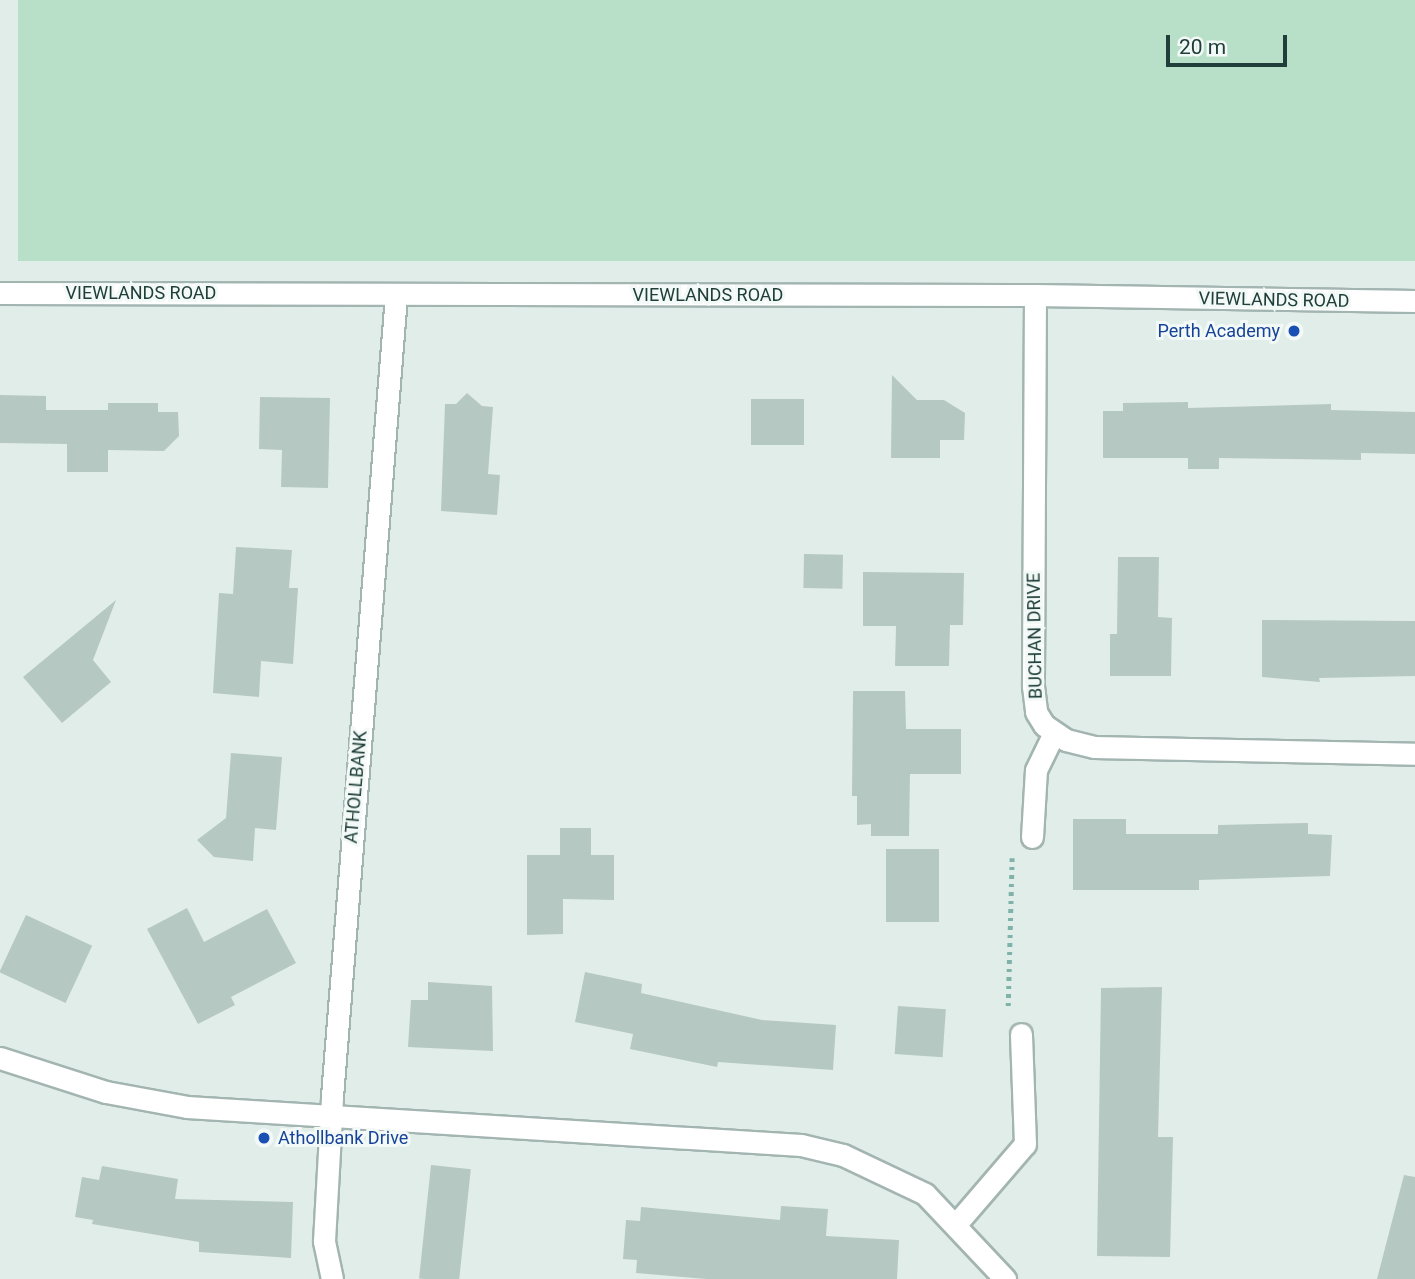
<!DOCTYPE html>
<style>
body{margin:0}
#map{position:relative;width:1415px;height:1279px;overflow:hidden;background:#e1ede9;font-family:Roboto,sans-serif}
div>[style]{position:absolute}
.green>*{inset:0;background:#b8dfc8;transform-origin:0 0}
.building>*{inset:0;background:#b6c8c2;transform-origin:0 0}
.path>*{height:4.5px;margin-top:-2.25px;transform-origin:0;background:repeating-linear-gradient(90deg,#7fb3a9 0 3.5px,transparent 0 8.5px)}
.roads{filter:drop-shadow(2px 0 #a3b5b1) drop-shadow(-2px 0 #a3b5b1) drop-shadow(0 2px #a3b5b1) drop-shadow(0 -2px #a3b5b1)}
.minor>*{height:21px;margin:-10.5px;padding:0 10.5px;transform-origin:10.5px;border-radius:10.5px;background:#fff}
.dots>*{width:19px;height:19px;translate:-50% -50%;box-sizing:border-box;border:4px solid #f2f9f6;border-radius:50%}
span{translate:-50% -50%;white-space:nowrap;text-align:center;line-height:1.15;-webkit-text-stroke:6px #f2f9f6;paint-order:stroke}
.street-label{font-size:18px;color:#203f3a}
.transit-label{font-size:18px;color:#164399}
.right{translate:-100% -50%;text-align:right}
.left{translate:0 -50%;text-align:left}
.scale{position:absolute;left:1166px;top:35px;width:121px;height:32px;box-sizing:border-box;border:4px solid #203f3a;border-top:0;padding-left:9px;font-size:21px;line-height:24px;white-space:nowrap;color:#203f3a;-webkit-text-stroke:5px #f2f9f6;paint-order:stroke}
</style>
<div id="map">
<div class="green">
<i style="left:18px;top:0;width:1397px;height:261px"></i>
</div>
<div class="building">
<i style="clip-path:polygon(892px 375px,917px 400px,944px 400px,965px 413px,964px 440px,940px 440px,940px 458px,891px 458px)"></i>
<i style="clip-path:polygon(467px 393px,482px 406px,493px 407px,488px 474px,500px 475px,497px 515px,441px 511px,445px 404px,456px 404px)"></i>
<i style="clip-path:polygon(0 395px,46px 396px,46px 410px,108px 410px,108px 403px,158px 403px,158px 412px,178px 412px,179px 436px,164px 451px,108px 450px,108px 472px,67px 472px,67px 444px,0 443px)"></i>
<i style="clip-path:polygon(260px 397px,330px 398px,328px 488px,281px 487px,282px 450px,259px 449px)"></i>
<i style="left:751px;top:399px;width:53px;height:46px"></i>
<i style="clip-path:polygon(1188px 402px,1188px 408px,1331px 404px,1331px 410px,1415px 412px,1415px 454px,1361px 453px,1361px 460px,1219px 458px,1219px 469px,1188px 469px,1188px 458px,1103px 458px,1103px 411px,1123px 411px,1123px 403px)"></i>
<i style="clip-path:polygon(236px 547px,292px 550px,289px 588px,298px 588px,293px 664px,261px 661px,259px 697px,213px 693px,219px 593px,233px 594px)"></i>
<i style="left:804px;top:554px;width:39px;height:34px;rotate:1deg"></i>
<i style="clip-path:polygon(1118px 557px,1159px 557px,1158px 617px,1172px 618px,1171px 676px,1110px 676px,1110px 634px,1117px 634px)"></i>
<i style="clip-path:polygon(863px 572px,964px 573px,963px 625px,950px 625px,949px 666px,895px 666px,896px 626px,863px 626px)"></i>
<i style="clip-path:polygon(116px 600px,93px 660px,111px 682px,62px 723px,23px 677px)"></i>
<i style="clip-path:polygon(1262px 620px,1415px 621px,1415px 676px,1319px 678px,1320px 682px,1262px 677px)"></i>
<i style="clip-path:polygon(853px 691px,905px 691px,906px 729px,961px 729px,961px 774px,910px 774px,909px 836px,871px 836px,871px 824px,857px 825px,857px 796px,852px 796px)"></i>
<i style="clip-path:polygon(231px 753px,282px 757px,276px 830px,255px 828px,253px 861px,214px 857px,197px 840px,226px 818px)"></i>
<i style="clip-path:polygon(1073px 819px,1126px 819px,1126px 834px,1218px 834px,1218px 825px,1308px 823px,1308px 834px,1332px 835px,1330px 876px,1199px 880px,1199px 890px,1073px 890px)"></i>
<i style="clip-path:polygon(560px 828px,591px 828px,591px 855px,614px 855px,614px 900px,563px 899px,563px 934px,527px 935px,527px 855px,560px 855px)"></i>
<i style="left:886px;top:849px;width:53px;height:73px"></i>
<i style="clip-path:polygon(187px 908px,204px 942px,267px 909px,296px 963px,231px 997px,235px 1005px,198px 1024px,147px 929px)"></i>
<i style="left:26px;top:915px;width:73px;height:63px;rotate:25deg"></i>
<i style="clip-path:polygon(585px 972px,642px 984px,641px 993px,762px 1020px,836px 1025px,833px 1070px,718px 1062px,717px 1067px,630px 1049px,633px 1034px,575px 1022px)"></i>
<i style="clip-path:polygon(428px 982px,492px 986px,493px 1051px,408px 1047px,411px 1000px,428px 1000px)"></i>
<i style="clip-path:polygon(1162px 987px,1158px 1137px,1173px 1137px,1170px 1257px,1097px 1256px,1101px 988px)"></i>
<i style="left:898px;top:1006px;width:48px;height:48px;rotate:4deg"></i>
<i style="left:431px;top:1165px;width:40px;height:114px;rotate:6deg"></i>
<i style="clip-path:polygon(102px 1166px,178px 1179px,175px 1199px,293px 1202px,291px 1258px,199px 1252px,199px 1242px,92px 1224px,93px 1220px,75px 1217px,82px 1177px,99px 1180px)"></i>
<i style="clip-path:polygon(1404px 1175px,1415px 1177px,1415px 1279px,1377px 1279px)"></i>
<i style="clip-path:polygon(781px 1206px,828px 1209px,826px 1236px,899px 1240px,897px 1279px,706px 1279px,636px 1273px,637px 1260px,623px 1259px,626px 1220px,640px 1221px,641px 1207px,780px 1220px)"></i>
</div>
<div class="path">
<i style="left:1008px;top:1006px;width:148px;rotate:-88.5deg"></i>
</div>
<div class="roads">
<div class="minor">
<i style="left:0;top:293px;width:1035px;rotate:0.11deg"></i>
<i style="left:1035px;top:295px;width:380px;rotate:0.9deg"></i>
<i style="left:1035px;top:295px;width:391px;rotate:90.3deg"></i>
<i style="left:1033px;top:686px;width:26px;rotate:83deg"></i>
<i style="left:1036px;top:712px;width:15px;rotate:58deg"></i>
<i style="left:1044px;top:725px;width:27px;rotate:34deg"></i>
<i style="left:1066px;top:740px;width:29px;rotate:14deg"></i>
<i style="left:1094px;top:747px;width:321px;rotate:1.2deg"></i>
<i style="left:1032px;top:837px;width:67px;rotate:-86.6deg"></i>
<i style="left:1036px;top:770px;width:41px;rotate:-64.1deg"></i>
<i style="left:0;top:1058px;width:111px;rotate:17.8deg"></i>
<i style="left:106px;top:1092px;width:82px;rotate:10.5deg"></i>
<i style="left:187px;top:1107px;width:615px;rotate:3.54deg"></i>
<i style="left:801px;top:1145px;width:43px;rotate:13.4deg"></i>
<i style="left:843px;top:1155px;width:91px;rotate:25.4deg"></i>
<i style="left:925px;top:1194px;width:117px;rotate:46.7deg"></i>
<i style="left:957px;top:1223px;width:104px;rotate:-49.3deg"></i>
<i style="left:1025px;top:1144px;width:110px;rotate:-92.1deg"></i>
<i style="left:332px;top:1279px;width:39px;rotate:-102deg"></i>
<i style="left:324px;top:1241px;width:145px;rotate:-86.8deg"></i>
<i style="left:332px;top:1096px;width:804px;rotate:-85.43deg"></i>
</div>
</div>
<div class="dots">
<i style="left:1294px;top:331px;background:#1a4fb4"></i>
<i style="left:264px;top:1138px;background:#1a4fb4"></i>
</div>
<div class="street-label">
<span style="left:141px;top:293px">VIEWLANDS ROAD</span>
<span style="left:708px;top:295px">VIEWLANDS ROAD</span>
<span style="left:1274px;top:300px;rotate:1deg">VIEWLANDS ROAD</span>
<span style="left:1035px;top:636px;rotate:-91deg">BUCHAN DRIVE</span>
<span style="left:356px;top:787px;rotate:-85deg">ATHOLLBANK</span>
</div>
<div class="transit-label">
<span class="right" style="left:1280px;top:331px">Perth Academy</span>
<span class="left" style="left:278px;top:1138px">Athollbank Drive</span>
</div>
<div class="scale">20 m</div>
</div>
